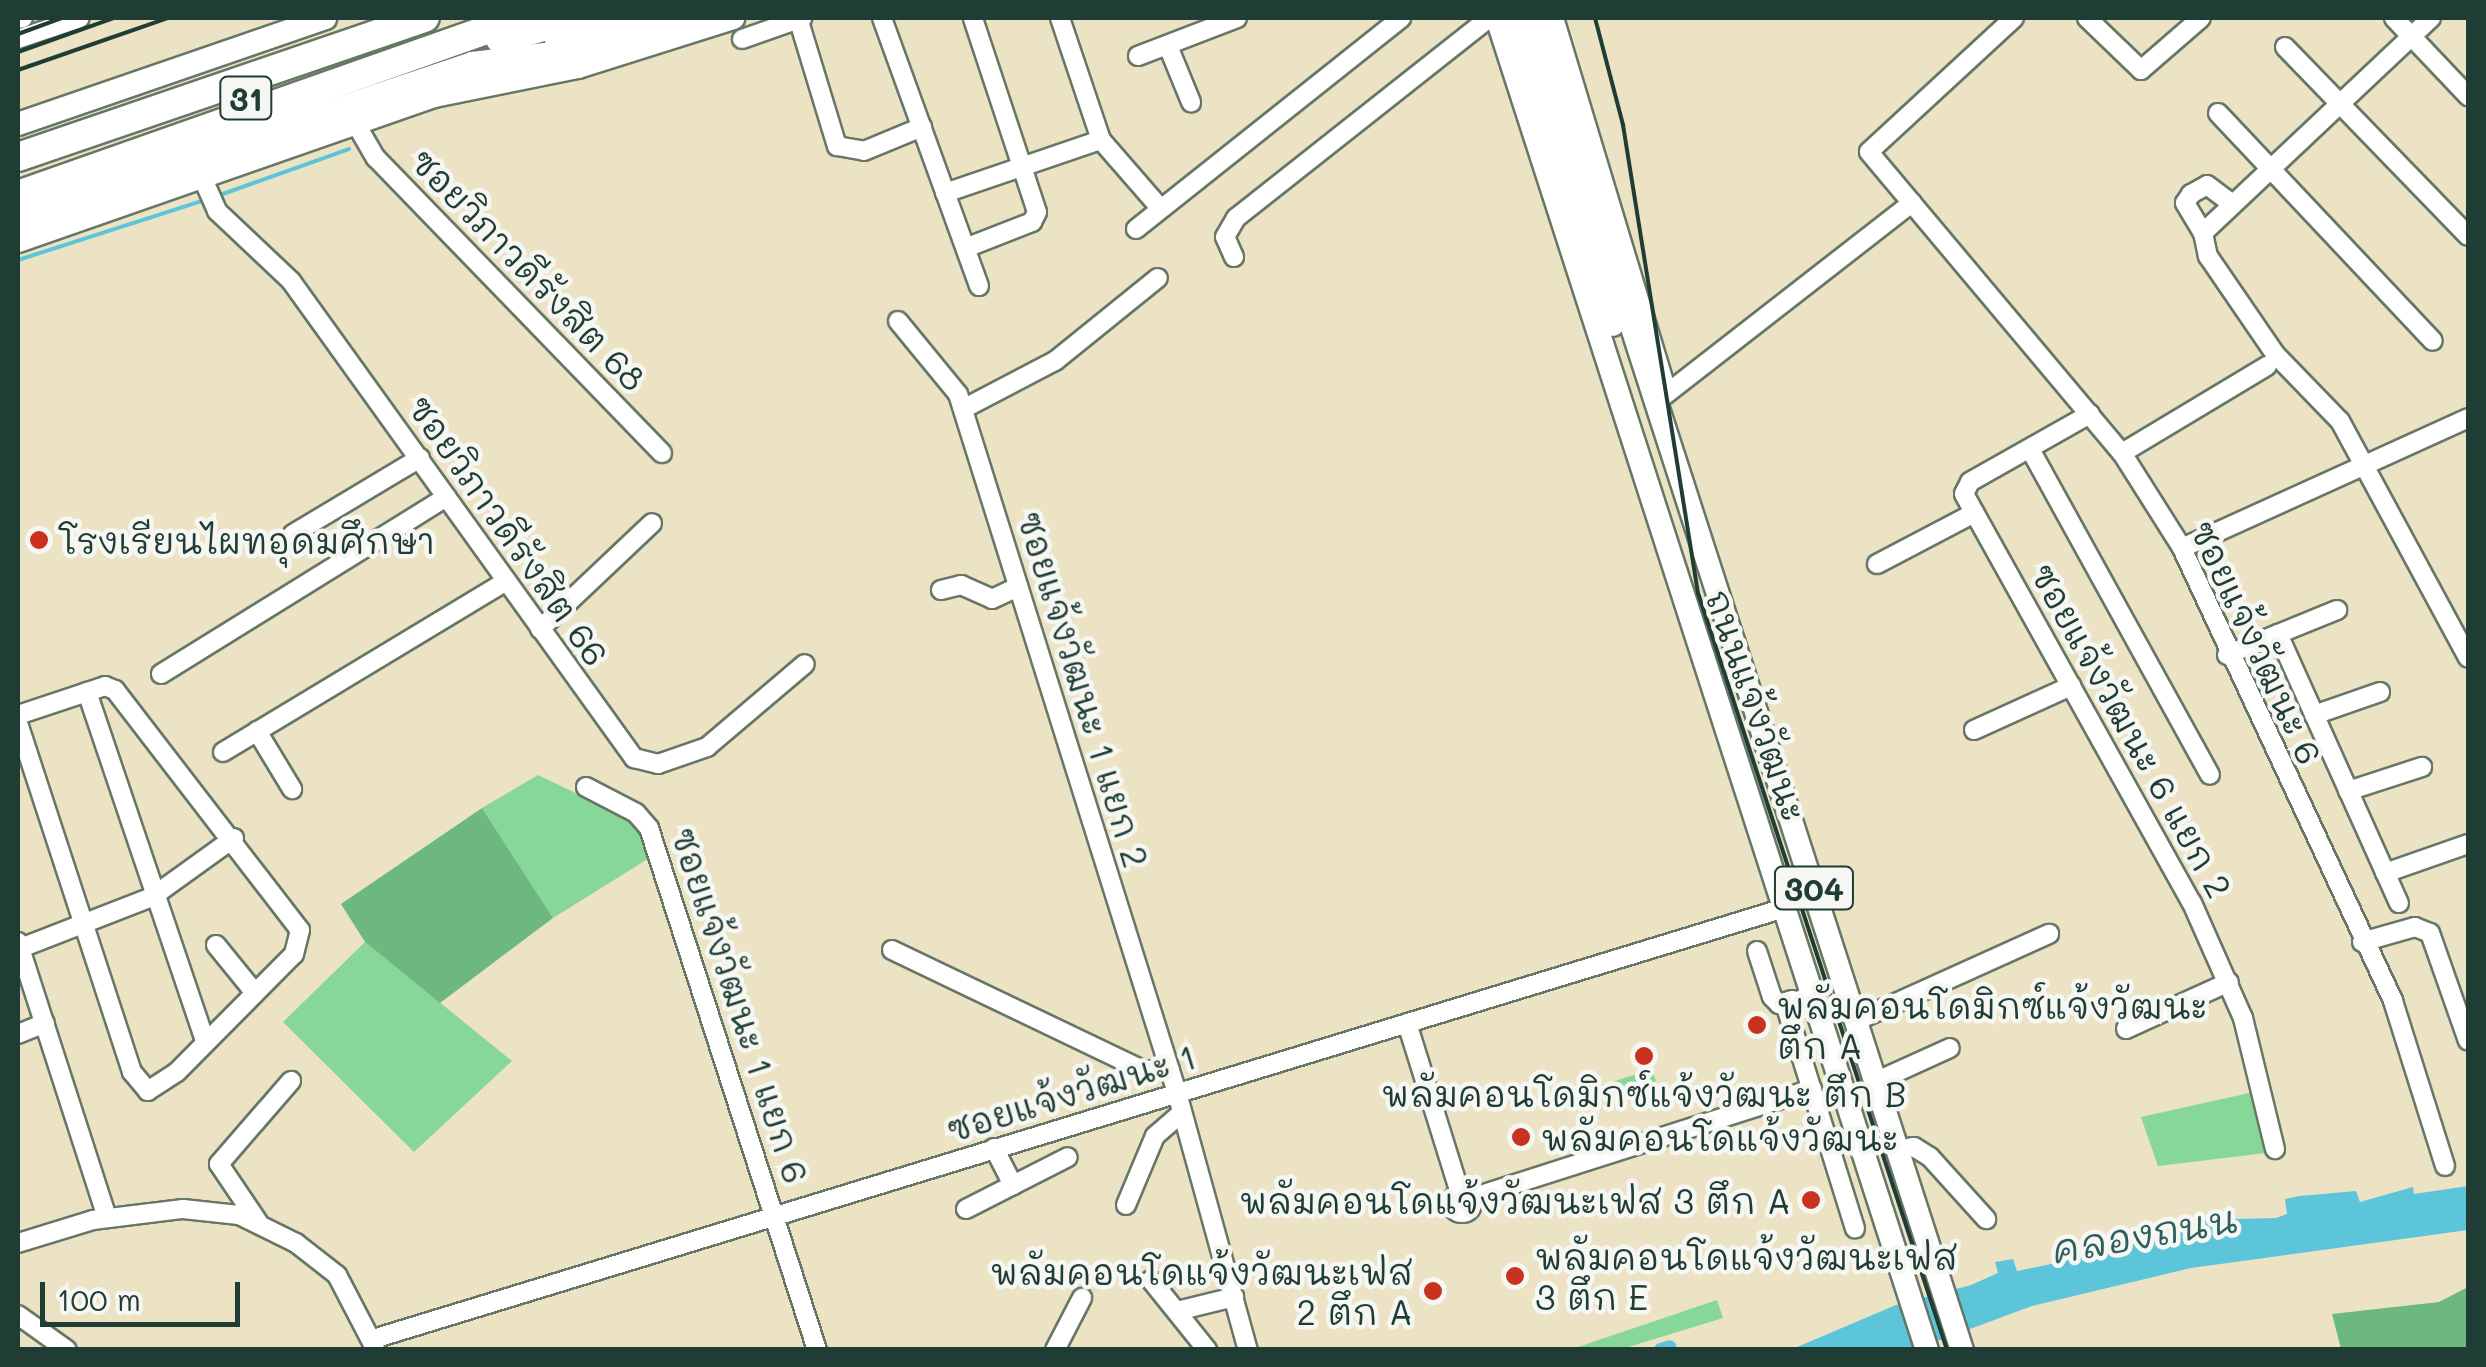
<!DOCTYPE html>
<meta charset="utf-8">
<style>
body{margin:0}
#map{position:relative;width:2486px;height:1367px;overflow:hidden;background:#ebe3c4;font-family:Mali,"Playpen Sans Thai",sans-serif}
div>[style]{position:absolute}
.green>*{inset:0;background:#86d798;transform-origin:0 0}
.forest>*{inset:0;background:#6cb880}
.water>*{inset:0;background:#5dc5d9}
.stream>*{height:4px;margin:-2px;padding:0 2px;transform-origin:2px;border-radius:2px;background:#5dc5d9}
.canal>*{height:14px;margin:-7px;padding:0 7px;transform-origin:7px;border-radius:7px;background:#5dc5d9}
.roads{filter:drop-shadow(2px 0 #676) drop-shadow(-2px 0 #676) drop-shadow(0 2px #676) drop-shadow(0 -2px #676)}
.minor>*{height:18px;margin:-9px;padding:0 9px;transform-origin:9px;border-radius:9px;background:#fff}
.minor>.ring{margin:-9px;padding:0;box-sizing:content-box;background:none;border:18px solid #fff;border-radius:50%}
.major>*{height:22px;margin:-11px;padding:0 11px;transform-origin:11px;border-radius:11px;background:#fff}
.highway>*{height:28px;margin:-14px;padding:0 14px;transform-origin:14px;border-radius:14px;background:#fff}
.rail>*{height:4px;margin:-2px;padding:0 2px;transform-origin:2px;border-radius:2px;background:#1f3d34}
.dots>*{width:28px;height:28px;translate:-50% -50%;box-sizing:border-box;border:5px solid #f6f6f2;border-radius:50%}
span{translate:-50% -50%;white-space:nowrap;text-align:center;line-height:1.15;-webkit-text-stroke:9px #f6f6f2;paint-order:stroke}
.shield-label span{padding:2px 8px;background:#f6f6f2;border:2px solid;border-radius:8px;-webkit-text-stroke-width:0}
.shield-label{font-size:32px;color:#1f3d34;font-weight:700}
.street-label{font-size:35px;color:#1f3d34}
.poi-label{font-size:35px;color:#1f3d34}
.left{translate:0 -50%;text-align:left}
.right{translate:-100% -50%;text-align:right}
.water-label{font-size:38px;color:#2e5f5d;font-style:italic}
.frame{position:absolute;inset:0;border:20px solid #1f3d34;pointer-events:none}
.scale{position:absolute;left:40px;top:1282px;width:200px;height:45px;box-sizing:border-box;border:5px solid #1f3d34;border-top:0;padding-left:12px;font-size:30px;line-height:35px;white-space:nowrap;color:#1f3d34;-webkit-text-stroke:8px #f6f6f2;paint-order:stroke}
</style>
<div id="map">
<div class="green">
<i style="clip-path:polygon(538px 775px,634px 821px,651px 857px,553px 918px,482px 808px)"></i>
<i style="clip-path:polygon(365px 942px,512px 1061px,414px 1152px,283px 1022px)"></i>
<i style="left:1652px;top:1069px;width:13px;height:79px;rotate:72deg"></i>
<i style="clip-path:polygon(2254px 1092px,2266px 1153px,2158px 1166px,2141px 1117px)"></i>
<i style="clip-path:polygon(1717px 1300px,1723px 1318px,1622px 1349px,1572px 1349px)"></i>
</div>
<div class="forest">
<i style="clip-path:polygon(482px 808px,553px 918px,440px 1003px,365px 942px,341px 904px)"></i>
<i style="clip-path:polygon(2468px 1287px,2468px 1349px,2341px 1349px,2332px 1314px,2439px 1302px)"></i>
</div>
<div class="water">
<i style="clip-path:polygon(2468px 1186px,2468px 1230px,2191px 1268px,2032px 1306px,1916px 1349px,1790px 1350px,1896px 1305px,1971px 1285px,1998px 1273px,1995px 1262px,2013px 1259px,2017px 1271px,2089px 1256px,2088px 1246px,2108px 1240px,2112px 1249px,2183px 1231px,2190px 1220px,2276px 1218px,2287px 1214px,2285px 1199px,2300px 1196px,2356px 1191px,2360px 1202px,2413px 1187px,2414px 1194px)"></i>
</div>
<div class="stream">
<i style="left:217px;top:196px;width:140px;rotate:-19.6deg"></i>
<i style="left:18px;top:260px;width:200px;rotate:-17.8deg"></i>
</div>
<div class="canal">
<i style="left:1661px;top:1350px;width:9px;rotate:-18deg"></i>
</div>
<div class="roads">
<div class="minor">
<i style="left:798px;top:18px;width:134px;rotate:73.1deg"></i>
<i style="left:837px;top:146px;width:27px;rotate:10deg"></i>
<i style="left:864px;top:151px;width:63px;rotate:-22.5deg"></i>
<i style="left:882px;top:18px;width:285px;rotate:70.1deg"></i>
<i style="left:1060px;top:18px;width:129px;rotate:71.4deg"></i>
<i style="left:1101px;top:140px;width:91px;rotate:49deg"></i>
<i style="left:2014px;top:18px;width:197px;rotate:137.3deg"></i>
<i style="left:1869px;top:152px;width:393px;rotate:50deg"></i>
<i style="left:2122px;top:453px;width:112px;rotate:57.7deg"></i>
<i style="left:2182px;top:548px;width:500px;rotate:65deg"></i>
<i style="left:2393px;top:1001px;width:173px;rotate:72.5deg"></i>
<i style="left:2087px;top:18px;width:75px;rotate:43.9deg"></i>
<i style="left:2141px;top:70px;width:79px;rotate:-40.9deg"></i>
<i style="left:2394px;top:18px;width:108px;rotate:46.5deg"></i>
<i style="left:2431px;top:18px;width:313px;rotate:136.7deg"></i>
<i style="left:2203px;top:233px;width:24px;rotate:78deg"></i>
<i style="left:2208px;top:256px;width:119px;rotate:55.6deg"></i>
<i style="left:2275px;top:354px;width:93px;rotate:45.9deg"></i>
<i style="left:2340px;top:421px;width:269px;rotate:61.6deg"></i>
<i style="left:18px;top:19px;width:5px;rotate:-11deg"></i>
<i style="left:18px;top:39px;width:65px;rotate:-18.7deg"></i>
<i style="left:742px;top:39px;width:64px;rotate:-19.3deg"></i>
<i style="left:1168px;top:46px;width:61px;rotate:67.7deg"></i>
<i style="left:2285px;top:47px;width:263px;rotate:45.9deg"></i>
<i style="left:1138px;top:56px;width:106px;rotate:-21deg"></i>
<i style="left:2218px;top:113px;width:313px;rotate:46.7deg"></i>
<i style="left:356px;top:124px;width:39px;rotate:60deg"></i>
<i style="left:376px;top:158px;width:411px;rotate:45.9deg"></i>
<i style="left:203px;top:179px;width:35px;rotate:66deg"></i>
<i style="left:217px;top:211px;width:102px;rotate:43.4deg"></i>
<i style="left:291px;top:281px;width:588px;rotate:54.28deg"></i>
<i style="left:634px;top:758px;width:25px;rotate:14deg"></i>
<i style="left:658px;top:764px;width:52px;rotate:-19.1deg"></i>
<i style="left:707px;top:747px;width:128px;rotate:-40.3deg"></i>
<i style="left:945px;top:193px;width:165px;rotate:-18.8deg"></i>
<i style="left:1136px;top:229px;width:339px;rotate:-38.5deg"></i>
<i style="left:2203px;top:233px;width:35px;rotate:-121deg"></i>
<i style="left:2185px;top:203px;width:11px;rotate:-56deg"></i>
<i style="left:2191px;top:194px;width:18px;rotate:-29deg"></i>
<i style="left:2207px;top:185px;width:30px;rotate:37deg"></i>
<i style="left:968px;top:247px;width:69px;rotate:-21.3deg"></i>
<i style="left:1032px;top:222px;width:11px;rotate:-63deg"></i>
<i style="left:1037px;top:212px;width:204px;rotate:-108.3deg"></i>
<i style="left:1234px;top:257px;width:22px;rotate:-114deg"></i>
<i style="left:1225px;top:237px;width:22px;rotate:-60deg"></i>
<i style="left:1236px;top:218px;width:323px;rotate:-38.3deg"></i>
<i style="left:898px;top:321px;width:94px;rotate:50.6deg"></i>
<i style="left:958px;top:394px;width:733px;rotate:72.6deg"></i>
<i style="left:1177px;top:1093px;width:267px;rotate:74.6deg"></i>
<i style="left:1665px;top:395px;width:313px;rotate:-37.9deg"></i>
<i style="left:963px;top:409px;width:104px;rotate:-27.6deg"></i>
<i style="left:1055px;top:361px;width:132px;rotate:-38.9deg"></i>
<i style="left:2090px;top:414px;width:138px;rotate:150.5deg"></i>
<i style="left:1970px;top:482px;width:13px;rotate:117deg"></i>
<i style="left:1964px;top:494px;width:468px;rotate:60.9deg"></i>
<i style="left:2192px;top:903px;width:126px;rotate:66.1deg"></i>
<i style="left:2243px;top:1018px;width:135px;rotate:76.3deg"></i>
<i style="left:2030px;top:449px;width:372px;rotate:61.1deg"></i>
<i style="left:2122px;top:453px;width:169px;rotate:-31deg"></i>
<i style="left:293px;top:534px;width:148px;rotate:-30.9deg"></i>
<i style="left:2182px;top:548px;width:314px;rotate:-24.4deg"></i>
<i style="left:1877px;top:564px;width:110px;rotate:-27.7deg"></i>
<i style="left:941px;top:590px;width:21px;rotate:-14deg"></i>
<i style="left:961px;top:585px;width:34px;rotate:24deg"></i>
<i style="left:992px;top:599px;width:29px;rotate:-25deg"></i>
<i style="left:540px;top:629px;width:154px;rotate:-43.4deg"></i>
<i style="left:2278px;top:634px;width:64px;rotate:-22.1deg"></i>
<i style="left:2227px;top:655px;width:55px;rotate:-22.4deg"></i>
<i style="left:2278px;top:634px;width:295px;rotate:65.8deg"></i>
<i style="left:161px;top:674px;width:336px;rotate:-31.8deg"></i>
<i style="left:87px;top:692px;width:368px;rotate:71.3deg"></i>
<i style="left:18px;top:715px;width:92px;rotate:-18.4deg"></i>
<i style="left:105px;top:686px;width:11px;rotate:22deg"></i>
<i style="left:115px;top:690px;width:303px;rotate:52.4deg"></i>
<i style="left:300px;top:930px;width:25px;rotate:104deg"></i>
<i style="left:294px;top:954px;width:166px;rotate:134.8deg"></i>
<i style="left:177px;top:1072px;width:35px;rotate:147deg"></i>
<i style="left:148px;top:1091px;width:25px;rotate:-130deg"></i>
<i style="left:132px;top:1072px;width:367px;rotate:-108.1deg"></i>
<i style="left:2314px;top:715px;width:70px;rotate:-19.2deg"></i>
<i style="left:1974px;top:730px;width:107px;rotate:-24.4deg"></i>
<i style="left:257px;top:731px;width:68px;rotate:58.9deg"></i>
<i style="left:223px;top:752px;width:331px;rotate:-31.1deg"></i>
<i style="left:586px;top:787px;width:56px;rotate:27.5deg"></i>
<i style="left:636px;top:813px;width:20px;rotate:49deg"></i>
<i style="left:649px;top:828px;width:548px;rotate:72.16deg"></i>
<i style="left:2348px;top:791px;width:78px;rotate:-18deg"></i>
<i style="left:2385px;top:873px;width:88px;rotate:-19.3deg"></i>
<i style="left:18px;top:942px;width:290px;rotate:72.1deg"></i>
<i style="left:2362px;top:942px;width:55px;rotate:-15.8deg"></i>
<i style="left:2415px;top:927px;width:16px;rotate:22deg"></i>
<i style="left:2430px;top:933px;width:114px;rotate:70.6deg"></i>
<i style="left:216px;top:945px;width:62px;rotate:50.9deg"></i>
<i style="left:18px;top:949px;width:144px;rotate:-21.2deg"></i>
<i style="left:152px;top:897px;width:101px;rotate:-35.7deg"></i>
<i style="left:892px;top:950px;width:277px;rotate:25.6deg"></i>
<i style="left:1142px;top:1070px;width:28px"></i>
<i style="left:1757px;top:951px;width:48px;rotate:71.9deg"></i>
<i style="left:1772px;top:997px;width:10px;rotate:45deg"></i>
<i style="left:1779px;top:1004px;width:14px;rotate:-17deg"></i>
<i style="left:1816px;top:992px;width:34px;rotate:153deg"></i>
<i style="left:1786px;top:1007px;width:232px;rotate:72.7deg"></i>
<i style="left:1856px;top:1021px;width:212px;rotate:-24.3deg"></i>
<i style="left:1407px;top:1023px;width:178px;rotate:72.7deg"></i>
<i style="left:2126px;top:1029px;width:113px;rotate:-24.5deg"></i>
<i style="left:18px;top:1034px;width:29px;rotate:-22deg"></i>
<i style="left:1875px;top:1082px;width:82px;rotate:-24.4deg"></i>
<i style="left:994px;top:1148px;width:42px;rotate:62.8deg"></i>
<i style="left:1898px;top:1150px;width:16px;rotate:-11deg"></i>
<i style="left:1914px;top:1147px;width:19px;rotate:32deg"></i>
<i style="left:1930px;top:1157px;width:84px;rotate:47.9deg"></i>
<i class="ring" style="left:1452px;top:1193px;width:2px;height:2px"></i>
<i style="left:1471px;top:1198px;width:358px;rotate:-17.7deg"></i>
<i style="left:1126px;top:1205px;width:75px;rotate:-67.2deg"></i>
<i style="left:1155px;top:1136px;width:35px;rotate:-41deg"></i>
<i style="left:966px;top:1209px;width:114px;rotate:-27deg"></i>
<i style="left:258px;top:1222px;width:70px;rotate:-123.9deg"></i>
<i style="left:219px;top:1164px;width:110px;rotate:-49.1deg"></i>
<i style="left:18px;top:1243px;width:78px;rotate:-17deg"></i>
<i style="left:93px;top:1220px;width:91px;rotate:-7deg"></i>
<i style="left:183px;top:1209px;width:56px;rotate:6.1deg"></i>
<i style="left:239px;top:1215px;width:64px;rotate:26.2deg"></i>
<i style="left:296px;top:1243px;width:52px;rotate:38deg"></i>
<i style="left:337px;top:1275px;width:82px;rotate:62.5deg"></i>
<i style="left:1151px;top:1280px;width:90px;rotate:51.3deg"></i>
<i style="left:1177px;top:1311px;width:59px;rotate:-13.8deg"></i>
<i style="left:18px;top:1315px;width:60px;rotate:35.5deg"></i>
<i style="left:373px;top:1339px;width:1479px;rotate:-16.98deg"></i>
<i style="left:1055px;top:1350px;width:59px;rotate:-62.6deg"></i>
</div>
<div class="major">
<i style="left:1497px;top:18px;width:1400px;rotate:72.11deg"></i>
<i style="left:1515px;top:18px;width:322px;rotate:72.3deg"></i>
<i style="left:1532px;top:18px;width:1400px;rotate:72.11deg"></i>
<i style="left:1552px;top:18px;width:380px;rotate:73.2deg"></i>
<i style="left:18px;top:124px;width:325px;rotate:-19deg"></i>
<i style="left:18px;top:241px;width:441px;rotate:-19.2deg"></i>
<i style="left:434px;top:96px;width:147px;rotate:-11.4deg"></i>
<i style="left:578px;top:67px;width:163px;rotate:-17.5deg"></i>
</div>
<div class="highway">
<i style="left:558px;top:36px;width:73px;rotate:-14.2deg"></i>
<i style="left:500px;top:39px;width:78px;rotate:-15.6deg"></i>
<i style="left:18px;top:157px;width:430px;rotate:-18.9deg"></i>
<i style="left:18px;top:195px;width:532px;rotate:-19.42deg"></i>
<i style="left:18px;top:219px;width:480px;rotate:-18.6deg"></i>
<i style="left:473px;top:66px;width:112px;rotate:-7.2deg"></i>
<i style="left:584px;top:52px;width:120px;rotate:-16.5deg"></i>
</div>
</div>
<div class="rail">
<i style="left:1595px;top:18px;width:111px;rotate:75.3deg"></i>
<i style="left:1623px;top:125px;width:474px;rotate:80.9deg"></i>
<i style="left:1698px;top:593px;width:797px;rotate:71.79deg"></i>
<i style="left:18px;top:34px;width:47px;rotate:-20deg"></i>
<i style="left:18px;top:52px;width:102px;rotate:-19.5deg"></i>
<i style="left:18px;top:70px;width:159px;rotate:-19.1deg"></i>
</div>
<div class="dots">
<i style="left:39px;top:540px;background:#c8321e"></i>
<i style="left:1757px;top:1025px;background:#c8321e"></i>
<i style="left:1644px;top:1056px;background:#c8321e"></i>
<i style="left:1521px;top:1137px;background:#c8321e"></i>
<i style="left:1811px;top:1200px;background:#c8321e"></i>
<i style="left:1515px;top:1276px;background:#c8321e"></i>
<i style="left:1433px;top:1291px;background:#c8321e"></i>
</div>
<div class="shield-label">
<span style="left:246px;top:98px">31</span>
<span style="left:1814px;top:888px">304</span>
</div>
<div class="street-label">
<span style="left:529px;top:269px;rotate:46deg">ซอยวิภาวดีรังสิต 68</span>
<span style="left:509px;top:530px;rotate:55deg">ซอยวิภาวดีรังสิต 66</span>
<span style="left:2257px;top:642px;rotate:65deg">ซอยแจ้งวัฒนะ 6</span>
<span style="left:1084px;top:689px;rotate:73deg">ซอยแจ้งวัฒนะ 1 แยก 2</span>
<span style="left:1757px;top:705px;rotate:71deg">ถนนแจ้งวัฒนะ</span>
<span style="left:2132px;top:730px;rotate:61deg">ซอยแจ้งวัฒนะ 6 แยก 2</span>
<span style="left:741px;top:1005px;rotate:72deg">ซอยแจ้งวัฒนะ 1 แยก 6</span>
<span style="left:1071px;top:1092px;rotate:-17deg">ซอยแจ้งวัฒนะ 1</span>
</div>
<div class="poi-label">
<span class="left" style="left:59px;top:540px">โรงเรียนไผทอุดมศึกษา</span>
<span class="left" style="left:1777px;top:1025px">พลัมคอนโดมิกซ์แจ้งวัฒนะ<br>ตึก A</span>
<span style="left:1644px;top:1093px">พลัมคอนโดมิกซ์แจ้งวัฒนะ ตึก B</span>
<span class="left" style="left:1541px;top:1137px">พลัมคอนโดแจ้งวัฒนะ</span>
<span class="right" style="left:1791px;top:1200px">พลัมคอนโดแจ้งวัฒนะเฟส 3 ตึก A</span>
<span class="left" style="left:1535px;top:1276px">พลัมคอนโดแจ้งวัฒนะเฟส<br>3 ตึก E</span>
<span class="right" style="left:1413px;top:1291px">พลัมคอนโดแจ้งวัฒนะเฟส<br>2 ตึก A</span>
</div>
<div class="water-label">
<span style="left:2145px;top:1234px;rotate:-10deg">คลองถนน</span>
</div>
<div class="frame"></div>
<div class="scale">100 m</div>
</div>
